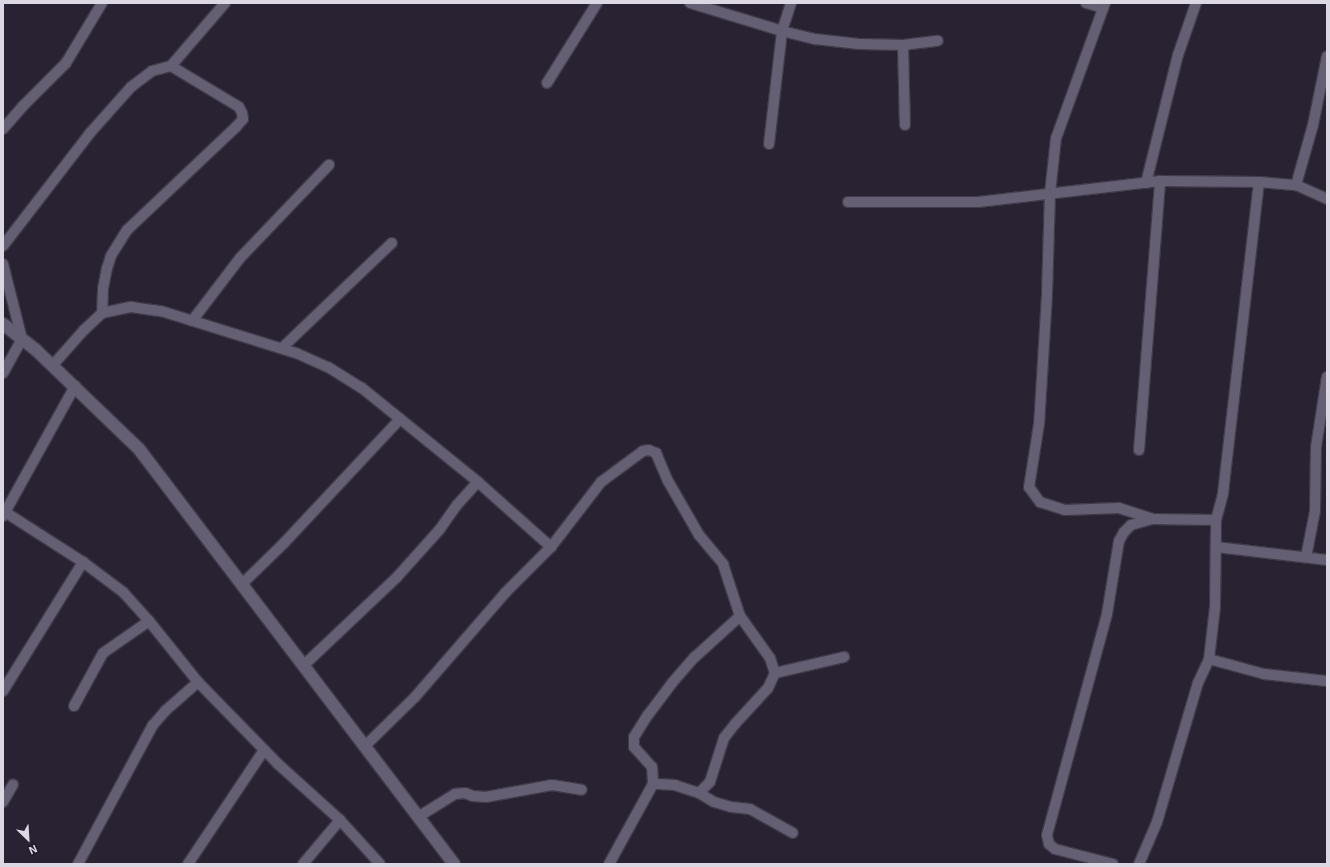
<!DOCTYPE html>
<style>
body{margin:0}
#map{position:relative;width:1330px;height:867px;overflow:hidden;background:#282233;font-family:"Exo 2",sans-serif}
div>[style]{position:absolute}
.roads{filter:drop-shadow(1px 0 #413c4a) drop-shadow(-1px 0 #413c4a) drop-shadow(0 1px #413c4a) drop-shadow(0 -1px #413c4a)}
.minor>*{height:10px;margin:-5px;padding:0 5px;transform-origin:5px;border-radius:5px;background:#655f73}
.tertiary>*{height:12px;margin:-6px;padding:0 6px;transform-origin:6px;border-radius:6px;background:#655f73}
span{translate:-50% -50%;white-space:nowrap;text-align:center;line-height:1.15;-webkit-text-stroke:3px #1e1829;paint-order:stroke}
.frame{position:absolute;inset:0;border:4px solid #dbd7e3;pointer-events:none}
.north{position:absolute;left:8px;top:819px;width:40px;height:40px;-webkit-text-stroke:3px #1e1829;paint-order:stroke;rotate:155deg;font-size:11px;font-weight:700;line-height:16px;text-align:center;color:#dbd7e3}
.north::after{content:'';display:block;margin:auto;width:14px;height:18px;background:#dbd7e3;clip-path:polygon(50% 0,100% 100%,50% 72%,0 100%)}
</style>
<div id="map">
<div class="roads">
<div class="minor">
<i style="left:690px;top:3px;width:96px;rotate:16.9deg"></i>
<i style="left:782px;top:31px;width:34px;rotate:14deg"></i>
<i style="left:815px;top:39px;width:44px;rotate:6.5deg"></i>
<i style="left:859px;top:44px;width:44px;rotate:1.3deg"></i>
<i style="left:903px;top:45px;width:35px;rotate:-7deg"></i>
<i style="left:1086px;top:3px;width:18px;rotate:16deg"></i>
<i style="left:1105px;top:3px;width:144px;rotate:109.9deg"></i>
<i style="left:1056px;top:138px;width:55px;rotate:96.2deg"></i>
<i style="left:1050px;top:193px;width:102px;rotate:91.7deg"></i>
<i style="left:1047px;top:295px;width:129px;rotate:93.5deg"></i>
<i style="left:1039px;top:424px;width:64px;rotate:99deg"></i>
<i style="left:1029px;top:487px;width:19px;rotate:54deg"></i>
<i style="left:1040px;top:502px;width:26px;rotate:18deg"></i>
<i style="left:1065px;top:510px;width:54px;rotate:-2.1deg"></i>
<i style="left:1119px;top:508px;width:35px;rotate:18deg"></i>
<i style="left:903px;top:45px;width:80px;rotate:88.6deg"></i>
<i style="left:171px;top:66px;width:83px;rotate:-49.4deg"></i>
<i style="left:547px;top:83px;width:94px;rotate:-58deg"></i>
<i style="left:3px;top:129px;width:30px;rotate:-49deg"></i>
<i style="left:23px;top:106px;width:61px;rotate:-45deg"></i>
<i style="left:66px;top:63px;width:70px;rotate:-59deg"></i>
<i style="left:769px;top:144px;width:114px;rotate:-83.4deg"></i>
<i style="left:782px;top:31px;width:29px;rotate:-72deg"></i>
<i style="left:1146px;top:183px;width:132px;rotate:-76deg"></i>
<i style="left:1178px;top:55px;width:55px;rotate:-70.9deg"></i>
<i style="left:1296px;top:185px;width:62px;rotate:-74.2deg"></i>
<i style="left:1313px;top:125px;width:70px;rotate:-78.5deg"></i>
<i style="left:848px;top:202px;width:130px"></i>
<i style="left:978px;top:202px;width:183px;rotate:-6.6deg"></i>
<i style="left:1160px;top:181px;width:99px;rotate:0.6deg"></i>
<i style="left:1259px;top:182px;width:37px;rotate:5deg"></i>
<i style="left:1296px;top:185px;width:34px;rotate:24deg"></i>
<i style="left:3px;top:246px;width:143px;rotate:-52.4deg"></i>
<i style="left:90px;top:133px;width:62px;rotate:-48.3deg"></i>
<i style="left:131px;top:87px;width:26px;rotate:-37deg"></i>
<i style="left:152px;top:71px;width:20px;rotate:-15deg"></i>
<i style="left:171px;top:66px;width:79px;rotate:31.1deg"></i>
<i style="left:239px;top:107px;width:7px;rotate:63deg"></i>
<i style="left:242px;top:113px;width:6px;rotate:81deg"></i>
<i style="left:243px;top:119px;width:11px;rotate:131deg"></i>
<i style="left:236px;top:127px;width:150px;rotate:136.6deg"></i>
<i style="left:127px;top:230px;width:31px;rotate:122deg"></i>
<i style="left:111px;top:256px;width:13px;rotate:108deg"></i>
<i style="left:107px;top:268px;width:21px;rotate:101deg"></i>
<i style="left:103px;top:289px;width:24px;rotate:92deg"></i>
<i style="left:3px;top:264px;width:77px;rotate:75.8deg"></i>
<i style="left:22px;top:339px;width:39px;rotate:119deg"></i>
<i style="left:192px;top:321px;width:79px;rotate:-52.7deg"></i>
<i style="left:240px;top:258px;width:129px;rotate:-46.3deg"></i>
<i style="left:282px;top:348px;width:152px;rotate:-43.7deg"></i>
<i style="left:53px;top:365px;width:47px;rotate:-48.5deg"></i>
<i style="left:84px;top:330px;width:25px;rotate:-43deg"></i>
<i style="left:102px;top:313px;width:30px;rotate:-12deg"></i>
<i style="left:131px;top:307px;width:30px;rotate:8deg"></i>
<i style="left:161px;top:311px;width:141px;rotate:17.3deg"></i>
<i style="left:296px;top:353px;width:35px;rotate:24deg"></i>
<i style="left:328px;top:367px;width:40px;rotate:32deg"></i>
<i style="left:362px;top:388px;width:149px;rotate:39deg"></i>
<i style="left:478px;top:482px;width:98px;rotate:41.7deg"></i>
<i style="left:1139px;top:450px;width:270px;rotate:-85.5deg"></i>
<i style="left:5px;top:512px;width:93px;rotate:32.7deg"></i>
<i style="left:83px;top:562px;width:50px;rotate:36.9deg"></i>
<i style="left:123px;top:592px;width:39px;rotate:48deg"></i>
<i style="left:149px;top:621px;width:78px;rotate:51.2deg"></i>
<i style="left:198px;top:682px;width:115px;rotate:45.7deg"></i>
<i style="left:278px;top:764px;width:84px;rotate:42.1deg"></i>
<i style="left:340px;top:820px;width:59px;rotate:47.7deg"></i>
<i style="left:3px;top:516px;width:149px;rotate:-61deg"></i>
<i style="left:1216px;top:547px;width:112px;rotate:6.7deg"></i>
<i style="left:1306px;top:557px;width:47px;rotate:-78.9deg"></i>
<i style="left:1315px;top:511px;width:64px;rotate:-89.1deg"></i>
<i style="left:1316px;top:447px;width:71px;rotate:-81.1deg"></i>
<i style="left:241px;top:585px;width:60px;rotate:-44.3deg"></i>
<i style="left:284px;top:543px;width:170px;rotate:-46.9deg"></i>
<i style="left:1209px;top:659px;width:57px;rotate:15.3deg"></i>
<i style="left:1264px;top:674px;width:63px;rotate:6.3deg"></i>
<i style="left:303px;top:666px;width:129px;rotate:-43.4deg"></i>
<i style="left:397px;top:577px;width:64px;rotate:-48.1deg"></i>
<i style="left:440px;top:529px;width:29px;rotate:-55deg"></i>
<i style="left:457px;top:505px;width:31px;rotate:-48deg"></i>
<i style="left:775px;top:673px;width:71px;rotate:-13.1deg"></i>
<i style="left:3px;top:691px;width:152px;rotate:-58.2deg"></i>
<i style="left:74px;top:706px;width:60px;rotate:-61.3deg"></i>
<i style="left:103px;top:653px;width:56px;rotate:-34.8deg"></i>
<i style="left:365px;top:746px;width:70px;rotate:-44.4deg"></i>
<i style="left:415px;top:697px;width:138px;rotate:-49.1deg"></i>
<i style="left:505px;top:593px;width:65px;rotate:-45deg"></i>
<i style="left:551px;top:547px;width:82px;rotate:-52.4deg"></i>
<i style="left:601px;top:482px;width:52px;rotate:-36.4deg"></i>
<i style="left:643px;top:451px;width:6px;rotate:-9deg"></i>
<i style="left:649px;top:450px;width:8px;rotate:23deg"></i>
<i style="left:656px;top:453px;width:30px;rotate:67deg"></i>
<i style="left:668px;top:481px;width:62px;rotate:60.1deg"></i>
<i style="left:699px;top:535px;width:38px;rotate:50deg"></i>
<i style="left:723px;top:564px;width:55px;rotate:71.9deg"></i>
<i style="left:740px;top:616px;width:52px;rotate:54.5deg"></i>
<i style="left:770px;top:658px;width:16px;rotate:72deg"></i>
<i style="left:775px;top:673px;width:17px;rotate:115deg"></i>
<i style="left:768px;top:688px;width:49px;rotate:132.5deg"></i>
<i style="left:735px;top:724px;width:18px;rotate:128deg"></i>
<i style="left:724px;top:738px;width:46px;rotate:107.7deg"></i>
<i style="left:710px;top:782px;width:16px;rotate:135deg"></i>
<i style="left:699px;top:793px;width:25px;rotate:-162deg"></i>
<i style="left:675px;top:785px;width:22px;rotate:-177deg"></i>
<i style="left:653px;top:784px;width:91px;rotate:118.8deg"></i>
<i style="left:653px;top:784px;width:17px;rotate:-93deg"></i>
<i style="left:652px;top:767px;width:27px;rotate:-132deg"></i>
<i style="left:634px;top:747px;width:10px;rotate:-90deg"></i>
<i style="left:634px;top:737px;width:26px;rotate:-58deg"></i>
<i style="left:648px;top:715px;width:40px;rotate:-53deg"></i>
<i style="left:672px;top:683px;width:35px;rotate:-49deg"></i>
<i style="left:695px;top:657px;width:61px;rotate:-42.3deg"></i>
<i style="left:699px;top:793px;width:17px;rotate:31deg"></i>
<i style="left:714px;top:802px;width:18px;rotate:16deg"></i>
<i style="left:731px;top:807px;width:19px;rotate:6deg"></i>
<i style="left:750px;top:809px;width:49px;rotate:29.2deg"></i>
<i style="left:3px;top:802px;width:20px;rotate:-60deg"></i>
<i style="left:418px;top:817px;width:44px;rotate:-31.9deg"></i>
<i style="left:455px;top:794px;width:10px;rotate:-6deg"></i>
<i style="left:465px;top:793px;width:9px;rotate:21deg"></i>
<i style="left:473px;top:796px;width:13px;rotate:4deg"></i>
<i style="left:486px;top:797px;width:67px;rotate:-10.3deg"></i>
<i style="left:552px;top:785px;width:30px;rotate:9deg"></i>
<i style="left:78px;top:864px;width:158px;rotate:-61.7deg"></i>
<i style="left:153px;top:725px;width:18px;rotate:-49deg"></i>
<i style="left:165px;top:711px;width:44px;rotate:-41.3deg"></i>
<i style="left:188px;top:864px;width:137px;rotate:-56.3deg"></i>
<i style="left:303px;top:864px;width:57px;rotate:-49.9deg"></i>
<i style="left:1113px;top:864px;width:60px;rotate:-165.5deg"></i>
<i style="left:1055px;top:849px;width:8px;rotate:-140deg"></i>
<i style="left:1049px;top:844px;width:9px;rotate:-103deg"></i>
<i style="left:1047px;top:835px;width:229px;rotate:-74.8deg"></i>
<i style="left:1107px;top:614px;width:74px;rotate:-80.7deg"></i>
<i style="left:1119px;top:541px;width:10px;rotate:-61deg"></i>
<i style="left:1124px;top:532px;width:10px;rotate:-45deg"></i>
<i style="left:1131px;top:525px;width:22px;rotate:-16deg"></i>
<i style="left:1152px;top:519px;width:64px;rotate:0.9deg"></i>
<i style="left:1139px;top:864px;width:46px;rotate:-66.8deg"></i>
<i style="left:1157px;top:822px;width:145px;rotate:-73.6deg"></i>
<i style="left:1198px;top:683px;width:26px;rotate:-65deg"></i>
<i style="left:1209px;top:659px;width:52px;rotate:-83.4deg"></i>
<i style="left:1215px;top:607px;width:87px;rotate:-89.3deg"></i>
<i style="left:1216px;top:520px;width:28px;rotate:-75deg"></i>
<i style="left:1223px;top:493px;width:313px;rotate:-83.4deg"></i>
</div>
<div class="tertiary">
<i style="left:3px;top:324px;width:42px;rotate:38.2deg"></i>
<i style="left:36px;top:350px;width:143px;rotate:43.9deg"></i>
<i style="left:139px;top:449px;width:521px;rotate:52.8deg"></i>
</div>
</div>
<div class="frame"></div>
<div class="north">N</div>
</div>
